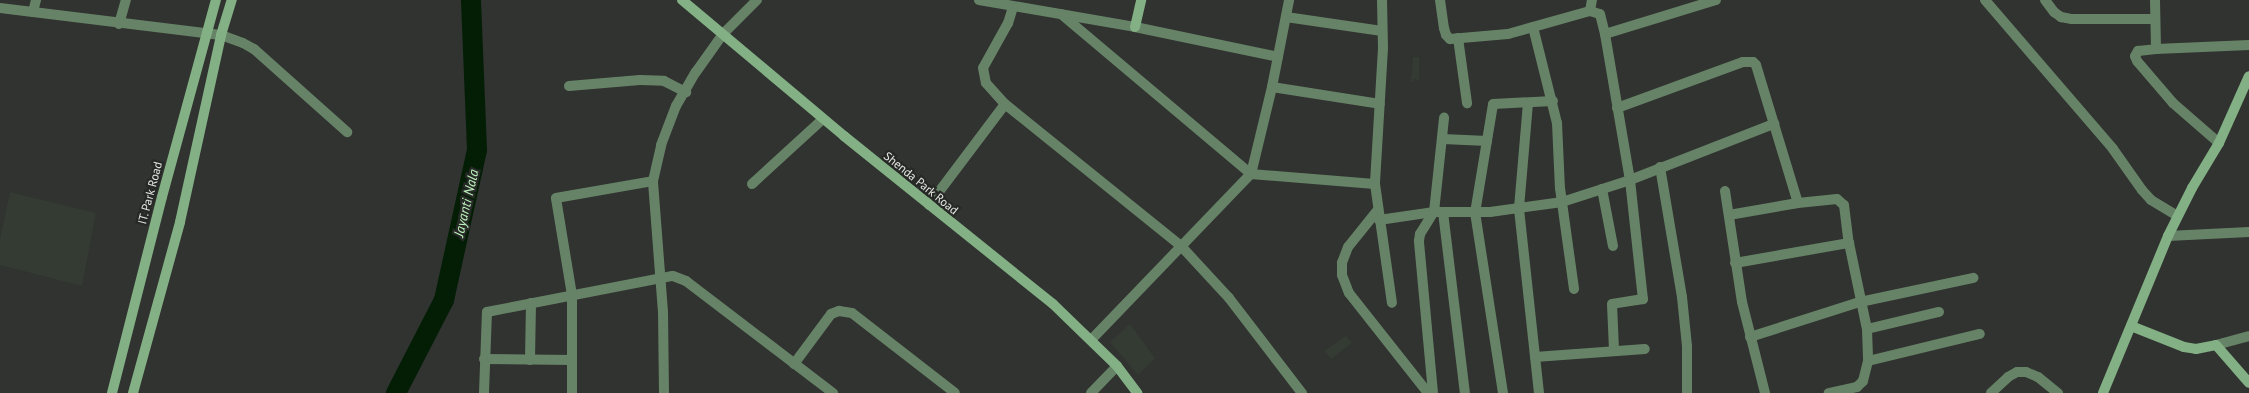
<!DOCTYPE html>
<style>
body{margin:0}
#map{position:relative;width:2249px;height:393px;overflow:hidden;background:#303330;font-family:"PT Sans",sans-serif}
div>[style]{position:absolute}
.built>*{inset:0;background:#333b33}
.river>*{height:20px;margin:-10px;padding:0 10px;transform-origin:10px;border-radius:10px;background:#041e06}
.street>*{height:10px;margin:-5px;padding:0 5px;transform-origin:5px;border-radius:5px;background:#678367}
.secondary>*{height:10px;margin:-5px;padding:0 5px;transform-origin:5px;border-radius:5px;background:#83b084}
span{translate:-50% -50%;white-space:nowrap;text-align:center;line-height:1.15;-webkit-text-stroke:4.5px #262926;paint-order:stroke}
.street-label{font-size:12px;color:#e4e7e4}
.water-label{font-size:14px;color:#bef2be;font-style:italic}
</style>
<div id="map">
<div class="built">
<i style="clip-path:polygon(1413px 57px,1419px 57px,1419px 80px,1414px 79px,1414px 82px,1411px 81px)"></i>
<i style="clip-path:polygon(10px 192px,96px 213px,82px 286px,0 265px,0 239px)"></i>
<i style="clip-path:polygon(1130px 324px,1155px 358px,1138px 375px,1110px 342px)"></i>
<i style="clip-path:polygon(1346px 336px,1352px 343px,1331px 359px,1324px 351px)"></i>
</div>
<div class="river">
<i style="left:396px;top:393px;width:105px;rotate:-62.7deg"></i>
<i style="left:444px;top:300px;width:154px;rotate:-77.6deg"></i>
<i style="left:477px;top:150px;width:150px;rotate:-92.3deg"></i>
</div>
<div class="street">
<i style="left:36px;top:0;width:12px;rotate:104deg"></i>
<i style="left:33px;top:12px;width:189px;rotate:7deg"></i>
<i style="left:221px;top:35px;width:23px;rotate:20deg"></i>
<i style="left:243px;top:43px;width:13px;rotate:29deg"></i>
<i style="left:254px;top:49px;width:125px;rotate:41.7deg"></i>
<i style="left:979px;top:0;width:158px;rotate:9.8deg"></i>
<i style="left:1135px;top:27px;width:146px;rotate:11.8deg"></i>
<i style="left:1382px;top:0;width:48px;rotate:88.8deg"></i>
<i style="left:1383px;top:48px;width:136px;rotate:93.4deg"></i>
<i style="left:1375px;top:184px;width:120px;rotate:81.9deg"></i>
<i style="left:1440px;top:0;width:28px;rotate:82deg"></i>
<i style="left:1444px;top:28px;width:7px;rotate:74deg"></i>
<i style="left:1446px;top:35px;width:6px;rotate:45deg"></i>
<i style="left:1450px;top:39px;width:58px;rotate:-4.9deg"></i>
<i style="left:1508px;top:34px;width:85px;rotate:-15.7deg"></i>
<i style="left:1590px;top:11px;width:10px;rotate:17deg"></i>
<i style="left:1600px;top:14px;width:21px;rotate:76deg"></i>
<i style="left:1605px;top:34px;width:116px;rotate:-17deg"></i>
<i style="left:1985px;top:0;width:196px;rotate:49.3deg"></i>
<i style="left:2113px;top:149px;width:50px;rotate:54.7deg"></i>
<i style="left:2142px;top:190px;width:13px;rotate:48deg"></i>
<i style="left:2151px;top:200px;width:31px;rotate:31deg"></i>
<i style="left:2045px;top:0;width:15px;rotate:53deg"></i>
<i style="left:2054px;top:12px;width:9px;rotate:36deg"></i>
<i style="left:2061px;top:17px;width:10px;rotate:11deg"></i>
<i style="left:2071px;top:19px;width:84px"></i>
<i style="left:2155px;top:0;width:49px;rotate:88.8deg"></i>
<i style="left:1013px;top:7px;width:17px;rotate:107deg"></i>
<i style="left:1008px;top:23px;width:51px;rotate:119.1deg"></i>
<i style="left:983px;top:68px;width:15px;rotate:79deg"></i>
<i style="left:986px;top:83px;width:28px;rotate:48deg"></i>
<i style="left:1005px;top:104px;width:226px;rotate:38.9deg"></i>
<i style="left:1181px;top:246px;width:71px;rotate:47.3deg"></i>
<i style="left:1229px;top:298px;width:120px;rotate:52.5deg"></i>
<i style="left:0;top:8px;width:33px;rotate:7deg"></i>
<i style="left:1590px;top:11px;width:11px;rotate:-80deg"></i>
<i style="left:1061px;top:14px;width:248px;rotate:40.1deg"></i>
<i style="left:1251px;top:174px;width:124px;rotate:4.6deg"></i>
<i style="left:1286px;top:17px;width:97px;rotate:8.3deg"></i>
<i style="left:119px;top:24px;width:25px;rotate:-74deg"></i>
<i style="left:1533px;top:27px;width:99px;rotate:76deg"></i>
<i style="left:1557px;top:123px;width:65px;rotate:87.4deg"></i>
<i style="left:1560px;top:188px;width:102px;rotate:82.1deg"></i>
<i style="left:1605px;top:34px;width:148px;rotate:80.3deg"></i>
<i style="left:1630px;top:180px;width:120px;rotate:83.8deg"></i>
<i style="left:1643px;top:299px;width:31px;rotate:171deg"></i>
<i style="left:1612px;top:304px;width:46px;rotate:87.5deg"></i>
<i style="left:1458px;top:38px;width:66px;rotate:82.1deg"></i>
<i style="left:569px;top:86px;width:71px;rotate:-4.8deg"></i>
<i style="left:640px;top:80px;width:24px;rotate:2deg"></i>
<i style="left:664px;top:81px;width:25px;rotate:27deg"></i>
<i style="left:1272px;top:87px;width:109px;rotate:8.9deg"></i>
<i style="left:1528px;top:103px;width:106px;rotate:94.9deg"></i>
<i style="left:1519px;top:209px;width:185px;rotate:83.8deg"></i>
<i style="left:1617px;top:108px;width:134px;rotate:-20.1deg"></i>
<i style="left:1743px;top:62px;width:10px"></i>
<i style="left:1753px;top:62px;width:4px;rotate:45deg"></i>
<i style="left:1756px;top:65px;width:144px;rotate:73.1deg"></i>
<i style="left:1798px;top:203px;width:39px;rotate:-6deg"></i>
<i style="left:1837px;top:199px;width:9px;rotate:41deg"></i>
<i style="left:1844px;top:205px;width:38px;rotate:83deg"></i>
<i style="left:1849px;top:243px;width:88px;rotate:78.2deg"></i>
<i style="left:1867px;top:329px;width:32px;rotate:88deg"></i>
<i style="left:1868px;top:361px;width:21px;rotate:104deg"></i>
<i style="left:1863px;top:381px;width:8px;rotate:135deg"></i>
<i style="left:1857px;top:387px;width:29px;rotate:168deg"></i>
<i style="left:1443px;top:139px;width:44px;rotate:2.6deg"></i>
<i style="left:2219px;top:143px;width:61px;rotate:-139deg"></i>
<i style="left:2173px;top:103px;width:55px;rotate:-130.6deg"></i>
<i style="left:2137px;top:61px;width:5px;rotate:-112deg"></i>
<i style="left:2135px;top:56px;width:6px;rotate:-59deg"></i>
<i style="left:2138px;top:51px;width:18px;rotate:-6deg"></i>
<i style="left:2156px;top:49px;width:93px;rotate:-2.5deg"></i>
<i style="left:1660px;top:167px;width:132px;rotate:80.4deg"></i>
<i style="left:1682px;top:297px;width:49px;rotate:84.2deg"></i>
<i style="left:1687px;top:346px;width:47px;rotate:90deg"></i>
<i style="left:752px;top:184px;width:96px;rotate:-42.5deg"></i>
<i style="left:1602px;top:189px;width:58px;rotate:79.1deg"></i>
<i style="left:1725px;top:191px;width:112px;rotate:81.3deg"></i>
<i style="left:1742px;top:302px;width:94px;rotate:75.8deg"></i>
<i style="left:929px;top:205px;width:126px;rotate:-53deg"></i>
<i style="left:1377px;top:211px;width:46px;rotate:128.9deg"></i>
<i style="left:1348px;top:247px;width:17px;rotate:111deg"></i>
<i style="left:1342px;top:263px;width:12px;rotate:90deg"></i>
<i style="left:1342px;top:275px;width:19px;rotate:69deg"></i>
<i style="left:1349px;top:293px;width:127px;rotate:51.7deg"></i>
<i style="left:1443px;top:212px;width:182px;rotate:83.1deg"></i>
<i style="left:1729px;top:215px;width:70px;rotate:-9.9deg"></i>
<i style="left:1379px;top:220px;width:56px;rotate:-8.3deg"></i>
<i style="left:1434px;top:212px;width:56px"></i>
<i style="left:1490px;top:212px;width:73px;rotate:-7.9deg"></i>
<i style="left:1562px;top:202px;width:71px;rotate:-17.9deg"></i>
<i style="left:1630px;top:180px;width:155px;rotate:-21.3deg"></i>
<i style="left:2168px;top:236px;width:81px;rotate:-2.8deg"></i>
<i style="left:1735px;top:263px;width:116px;rotate:-10deg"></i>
<i style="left:1867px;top:329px;width:74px;rotate:-13.3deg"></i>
<i style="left:1750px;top:337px;width:115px;rotate:-17.7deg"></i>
<i style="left:1860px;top:302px;width:116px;rotate:-12deg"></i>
<i style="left:1091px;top:340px;width:231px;rotate:-46.1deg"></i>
<i style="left:1251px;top:174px;width:89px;rotate:-76.4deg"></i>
<i style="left:1272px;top:87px;width:89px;rotate:-78.9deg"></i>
<i style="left:2216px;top:345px;width:34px;rotate:-15deg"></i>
<i style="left:1535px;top:357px;width:110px;rotate:-4.2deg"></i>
<i style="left:484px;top:359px;width:88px;rotate:0.7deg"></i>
<i style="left:530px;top:360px;width:57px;rotate:-89deg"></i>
<i style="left:1868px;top:361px;width:115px;rotate:-13.6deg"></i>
<i style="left:794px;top:364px;width:62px;rotate:-53.5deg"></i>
<i style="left:831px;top:314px;width:9px;rotate:-21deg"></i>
<i style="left:839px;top:311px;width:13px;rotate:9deg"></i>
<i style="left:852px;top:313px;width:130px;rotate:37.8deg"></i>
<i style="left:484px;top:393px;width:81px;rotate:-87.9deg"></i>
<i style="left:487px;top:312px;width:189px;rotate:-11deg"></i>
<i style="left:673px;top:276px;width:14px;rotate:21deg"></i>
<i style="left:686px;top:281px;width:185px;rotate:37.3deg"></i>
<i style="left:572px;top:393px;width:98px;rotate:-90deg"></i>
<i style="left:572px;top:295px;width:98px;rotate:-99.4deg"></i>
<i style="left:556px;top:198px;width:98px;rotate:-9.9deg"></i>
<i style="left:664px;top:393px;width:81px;rotate:-90.7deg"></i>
<i style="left:663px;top:312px;width:131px;rotate:-94.4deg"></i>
<i style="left:653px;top:181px;width:37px;rotate:-77deg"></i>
<i style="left:661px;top:145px;width:42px;rotate:-69deg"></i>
<i style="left:676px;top:106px;width:39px;rotate:-60deg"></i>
<i style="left:696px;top:72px;width:47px;rotate:-54.6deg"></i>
<i style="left:723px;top:34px;width:48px;rotate:-45deg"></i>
<i style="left:1091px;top:393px;width:37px;rotate:-46deg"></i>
<i style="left:1433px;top:393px;width:153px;rotate:-95.3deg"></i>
<i style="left:1419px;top:241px;width:7px;rotate:-82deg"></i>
<i style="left:1420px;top:234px;width:26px;rotate:-58deg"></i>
<i style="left:1434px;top:212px;width:95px;rotate:-83.9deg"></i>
<i style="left:1503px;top:393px;width:182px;rotate:-98.8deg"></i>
<i style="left:1475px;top:213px;width:110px;rotate:-80.6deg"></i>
<i style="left:1493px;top:104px;width:60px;rotate:-2.9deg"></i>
<i style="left:1991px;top:393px;width:23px;rotate:-43deg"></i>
<i style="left:2008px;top:377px;width:10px;rotate:-29deg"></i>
<i style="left:2017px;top:372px;width:9px"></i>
<i style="left:2026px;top:372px;width:13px;rotate:23deg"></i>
<i style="left:2038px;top:377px;width:26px;rotate:39deg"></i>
</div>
<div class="secondary">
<i style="left:682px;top:0;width:212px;rotate:40deg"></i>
<i style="left:844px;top:136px;width:268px;rotate:38.8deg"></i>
<i style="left:1053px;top:304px;width:89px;rotate:44.1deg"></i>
<i style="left:1117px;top:366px;width:34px;rotate:53deg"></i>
<i style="left:1135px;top:27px;width:28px;rotate:-77deg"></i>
<i style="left:2131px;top:326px;width:57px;rotate:21.6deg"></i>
<i style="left:2184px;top:347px;width:12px;rotate:9deg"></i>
<i style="left:2196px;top:349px;width:20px;rotate:-11deg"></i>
<i style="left:2216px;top:345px;width:50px;rotate:49deg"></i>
<i style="left:112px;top:393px;width:202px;rotate:-75.7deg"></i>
<i style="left:162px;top:197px;width:204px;rotate:-74.7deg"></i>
<i style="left:133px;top:393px;width:177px;rotate:-74.6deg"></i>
<i style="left:180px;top:222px;width:191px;rotate:-77.6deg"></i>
<i style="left:221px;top:35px;width:37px;rotate:-73deg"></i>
<i style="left:2103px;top:393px;width:170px;rotate:-67.5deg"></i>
<i style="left:2168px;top:236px;width:54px;rotate:-63.4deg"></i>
<i style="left:2192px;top:188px;width:52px;rotate:-59deg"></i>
<i style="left:2219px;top:143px;width:73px;rotate:-65.9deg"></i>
</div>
<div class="street-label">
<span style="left:921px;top:183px;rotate:39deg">Shenda Park Road</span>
<span style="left:150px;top:193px;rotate:-75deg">IT. Park Road</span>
</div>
<div class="water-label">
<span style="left:466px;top:203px;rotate:-77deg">Jayanti Nala</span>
</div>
</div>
